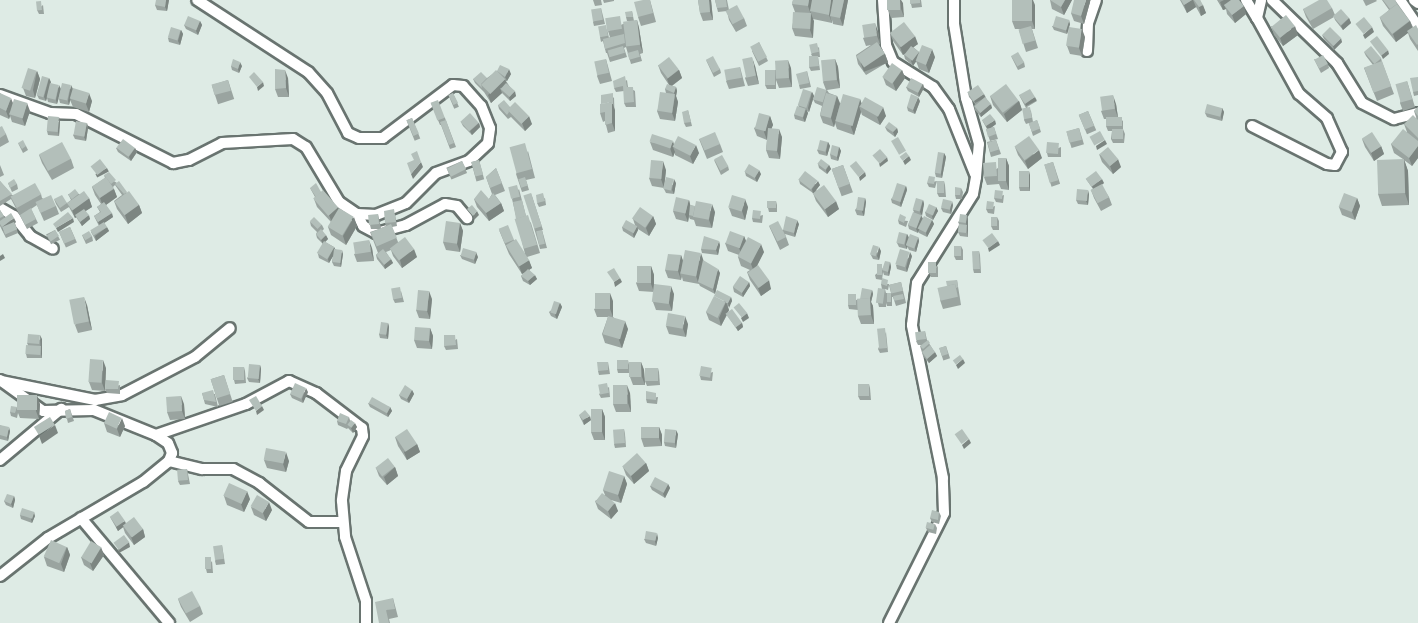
<!DOCTYPE html>
<style>
body{margin:0}
#map{position:relative;width:1418px;height:623px;overflow:hidden;background:#deebe5;font-family:"Fira Sans",sans-serif}
div>[style]{position:absolute}
.roads{filter:drop-shadow(2px 0 #697470) drop-shadow(-2px 0 #697470) drop-shadow(0 2px #697470) drop-shadow(0 -2px #697470)}
.minor>*{height:10px;margin:-5px;padding:0 5px;transform-origin:5px;border-radius:5px;background:#fff}
.wall>*{inset:0;background:#9aa4a0;transform-origin:0 0}
.shaded-wall>*{inset:0;background:#7d8682;transform-origin:0 0}
.building>*{inset:0;background:#b3bfba;transform-origin:0 0}
span{translate:-50% -50%;white-space:nowrap;text-align:center;line-height:1.15;-webkit-text-stroke:5px #ecf8f3;paint-order:stroke}
</style>
<div id="map">
<div class="roads">
<div class="minor">
<i style="left:883px;top:0;width:45px;rotate:86.2deg"></i>
<i style="left:886px;top:45px;width:18px;rotate:68deg"></i>
<i style="left:893px;top:62px;width:47px;rotate:32deg"></i>
<i style="left:933px;top:87px;width:27px;rotate:54deg"></i>
<i style="left:949px;top:109px;width:70px;rotate:68.2deg"></i>
<i style="left:1246px;top:0;width:21px;rotate:59deg"></i>
<i style="left:1272px;top:0;width:91px;rotate:44.1deg"></i>
<i style="left:1337px;top:63px;width:47px;rotate:58deg"></i>
<i style="left:1362px;top:103px;width:36px;rotate:27deg"></i>
<i style="left:1394px;top:119px;width:25px;rotate:-14deg"></i>
<i style="left:1400px;top:0;width:32px;rotate:56deg"></i>
<i style="left:1414px;top:0;width:5px;rotate:37deg"></i>
<i style="left:1087px;top:51px;width:28px;rotate:-88deg"></i>
<i style="left:1088px;top:23px;width:24px;rotate:-71deg"></i>
<i style="left:0;top:95px;width:53px;rotate:19.8deg"></i>
<i style="left:50px;top:113px;width:26px;rotate:2deg"></i>
<i style="left:76px;top:114px;width:109px;rotate:26.8deg"></i>
<i style="left:173px;top:163px;width:16px;rotate:-11deg"></i>
<i style="left:189px;top:160px;width:37px;rotate:-27deg"></i>
<i style="left:222px;top:143px;width:71px;rotate:-3.2deg"></i>
<i style="left:293px;top:139px;width:15px;rotate:32deg"></i>
<i style="left:306px;top:147px;width:64px;rotate:59deg"></i>
<i style="left:339px;top:202px;width:22px;rotate:34deg"></i>
<i style="left:357px;top:214px;width:19px;rotate:3deg"></i>
<i style="left:376px;top:215px;width:32px;rotate:-22deg"></i>
<i style="left:406px;top:203px;width:42px;rotate:-45deg"></i>
<i style="left:436px;top:173px;width:35px;rotate:-20deg"></i>
<i style="left:469px;top:161px;width:26px;rotate:-43deg"></i>
<i style="left:488px;top:143px;width:15px;rotate:-82deg"></i>
<i style="left:490px;top:128px;width:24px;rotate:-112deg"></i>
<i style="left:481px;top:106px;width:27px;rotate:-132deg"></i>
<i style="left:463px;top:86px;width:10px;rotate:-174deg"></i>
<i style="left:453px;top:85px;width:88px;rotate:142.9deg"></i>
<i style="left:383px;top:138px;width:24px;rotate:180deg"></i>
<i style="left:359px;top:138px;width:12px;rotate:-156deg"></i>
<i style="left:348px;top:133px;width:45px;rotate:-117.7deg"></i>
<i style="left:327px;top:93px;width:28px;rotate:-132deg"></i>
<i style="left:308px;top:72px;width:132px;rotate:-147deg"></i>
<i style="left:1252px;top:126px;width:84px;rotate:26.9deg"></i>
<i style="left:1327px;top:164px;width:8px;rotate:7deg"></i>
<i style="left:1335px;top:165px;width:15px;rotate:-62deg"></i>
<i style="left:1342px;top:152px;width:37px;rotate:-114deg"></i>
<i style="left:1327px;top:118px;width:37px;rotate:-139deg"></i>
<i style="left:1299px;top:94px;width:87px;rotate:-118.9deg"></i>
<i style="left:1257px;top:18px;width:18px;rotate:-77deg"></i>
<i style="left:0;top:208px;width:16px;rotate:30deg"></i>
<i style="left:14px;top:216px;width:26px;rotate:51deg"></i>
<i style="left:30px;top:236px;width:26px;rotate:29deg"></i>
<i style="left:357px;top:214px;width:13px;rotate:63deg"></i>
<i style="left:363px;top:226px;width:15px;rotate:28deg"></i>
<i style="left:376px;top:233px;width:31px;rotate:-15deg"></i>
<i style="left:406px;top:225px;width:44px;rotate:-28.3deg"></i>
<i style="left:445px;top:204px;width:12px;rotate:9deg"></i>
<i style="left:457px;top:206px;width:16px;rotate:50deg"></i>
<i style="left:0;top:380px;width:53px;rotate:35.8deg"></i>
<i style="left:43px;top:411px;width:51px;rotate:-1.1deg"></i>
<i style="left:94px;top:410px;width:67px;rotate:22deg"></i>
<i style="left:156px;top:435px;width:14px;rotate:34deg"></i>
<i style="left:168px;top:443px;width:11px;rotate:68deg"></i>
<i style="left:172px;top:453px;width:9px;rotate:111deg"></i>
<i style="left:169px;top:461px;width:33px;rotate:141deg"></i>
<i style="left:143px;top:482px;width:110px;rotate:149.5deg"></i>
<i style="left:48px;top:538px;width:61px;rotate:141.6deg"></i>
<i style="left:1px;top:381px;width:96px;rotate:11.4deg"></i>
<i style="left:95px;top:400px;width:27px;rotate:-10deg"></i>
<i style="left:122px;top:395px;width:82px;rotate:-27.5deg"></i>
<i style="left:195px;top:357px;width:45px;rotate:-39.6deg"></i>
<i style="left:156px;top:435px;width:95px;rotate:-19deg"></i>
<i style="left:246px;top:404px;width:49px;rotate:-28.1deg"></i>
<i style="left:289px;top:381px;width:30px;rotate:24deg"></i>
<i style="left:316px;top:393px;width:58px;rotate:37.3deg"></i>
<i style="left:362px;top:428px;width:8px;rotate:83deg"></i>
<i style="left:363px;top:436px;width:39px;rotate:116deg"></i>
<i style="left:346px;top:471px;width:30px;rotate:98deg"></i>
<i style="left:342px;top:501px;width:36px;rotate:85deg"></i>
<i style="left:345px;top:537px;width:67px;rotate:71.8deg"></i>
<i style="left:366px;top:601px;width:22px;rotate:90deg"></i>
<i style="left:0;top:460px;width:80px;rotate:-39.9deg"></i>
<i style="left:169px;top:461px;width:34px;rotate:14deg"></i>
<i style="left:202px;top:469px;width:31px"></i>
<i style="left:233px;top:469px;width:30px;rotate:28deg"></i>
<i style="left:259px;top:483px;width:63px;rotate:38deg"></i>
<i style="left:309px;top:522px;width:33px"></i>
<i style="left:81px;top:518px;width:137px;rotate:50deg"></i>
<i style="left:889px;top:623px;width:123px;rotate:-63.4deg"></i>
<i style="left:944px;top:513px;width:35px;rotate:-92deg"></i>
<i style="left:943px;top:478px;width:156px;rotate:-101.5deg"></i>
<i style="left:912px;top:325px;width:42px;rotate:-83.2deg"></i>
<i style="left:917px;top:283px;width:105px;rotate:-57.8deg"></i>
<i style="left:973px;top:194px;width:17px;rotate:-80deg"></i>
<i style="left:976px;top:177px;width:33px;rotate:-85deg"></i>
<i style="left:979px;top:144px;width:48px;rotate:-105.8deg"></i>
<i style="left:966px;top:98px;width:75px;rotate:-99.2deg"></i>
<i style="left:954px;top:24px;width:24px;rotate:-90deg"></i>
</div>
</div>
<div class="wall">
<i style="clip-path:polygon(169px 0,167px 11px,157px 10px,155px 5px)"></i>
<i style="clip-path:polygon(593px 0,601px 0,602px 5px,595px 6px)"></i>
<i style="clip-path:polygon(603px 0,614px 0,614px 1px,604px 3px)"></i>
<i style="clip-path:polygon(650px 0,656px 22px,641px 26px,638px 17px)"></i>
<i style="clip-path:polygon(698px 0,711px 0,713px 20px,703px 21px,700px 13px)"></i>
<i style="clip-path:polygon(715px 0,727px 0,729px 10px,744px 18px,747px 26px,736px 32px,729px 20px,727px 11px,718px 12px)"></i>
<i style="clip-path:polygon(793px 0,848px 0,843px 26px,833px 24px,832px 20px,832px 23px,813px 19px,813px 38px,795px 36px,792px 28px,795px 12px,792px 4px)"></i>
<i style="clip-path:polygon(886px 0,901px 0,904px 17px,891px 18px,888px 10px,887px 0)"></i>
<i style="clip-path:polygon(910px 0,921px 0,922px 7px,912px 8px)"></i>
<i style="clip-path:polygon(1050px 0,1072px 0,1064px 15px,1052px 9px)"></i>
<i style="clip-path:polygon(1180px 0,1200px 0,1206px 13px,1201px 16px,1196px 7px,1187px 13px)"></i>
<i style="clip-path:polygon(1217px 0,1239px 0,1246px 14px,1235px 23px,1227px 14px,1226px 9px,1223px 10px)"></i>
<i style="clip-path:polygon(1363px 0,1376px 0,1377px 1px,1366px 6px)"></i>
<i style="clip-path:polygon(1382px 0,1395px 0,1410px 21px,1413px 27px,1418px 29px,1418px 51px,1410px 39px,1408px 33px,1396px 42px,1383px 26px,1380px 18px,1389px 10px)"></i>
<i style="clip-path:polygon(1090px 2px,1084px 24px,1074px 21px,1071px 13px)"></i>
<i style="clip-path:polygon(43px 5px,44px 14px,39px 14px,37px 10px)"></i>
<i style="clip-path:polygon(1035px 5px,1035px 29px,1032px 29px,1038px 48px,1026px 52px,1019px 30px,1022px 29px,1015px 29px,1012px 21px)"></i>
<i style="clip-path:polygon(601px 8px,605px 24px,594px 26px,593px 22px)"></i>
<i style="clip-path:polygon(1332px 8px,1335px 15px,1349px 18px,1351px 23px,1343px 30px,1335px 20px,1334px 17px,1313px 29px,1306px 17px,1303px 9px)"></i>
<i style="clip-path:polygon(632px 11px,634px 21px,637px 20px,639px 28px,643px 53px,640px 54px,642px 61px,631px 64px,626px 47px,624px 48px,627px 57px,610px 62px,607px 53px,606px 53px,603px 41px,601px 42px,600px 37px,607px 29px,609px 38px,610px 37px,608px 31px,623px 24px,633px 21px,627px 21px,626px 17px)"></i>
<i style="clip-path:polygon(200px 21px,202px 25px,198px 35px,186px 29px,184px 25px)"></i>
<i style="clip-path:polygon(1070px 24px,1069px 27px,1085px 37px,1082px 56px,1070px 54px,1067px 46px,1069px 29px,1067px 34px,1054px 30px,1052px 26px)"></i>
<i style="clip-path:polygon(1271px 26px,1298px 35px,1283px 46px,1274px 35px)"></i>
<i style="clip-path:polygon(181px 30px,183px 34px,180px 45px,169px 42px,168px 38px)"></i>
<i style="clip-path:polygon(878px 31px,880px 44px,879px 45px,885px 54px,888px 62px,866px 75px,858px 64px,856px 55px,871px 45px,866px 46px,863px 38px)"></i>
<i style="clip-path:polygon(890px 33px,918px 44px,913px 47px,919px 52px,935px 57px,929px 73px,919px 69px,916px 61px,913px 66px,905px 59px,904px 55px,905px 54px,903px 55px,893px 41px)"></i>
<i style="clip-path:polygon(1322px 35px,1342px 42px,1334px 50px,1324px 39px)"></i>
<i style="clip-path:polygon(759px 42px,768px 61px,759px 66px,752px 51px)"></i>
<i style="clip-path:polygon(819px 47px,820px 57px,818px 57px,820px 70px,811px 71px,809px 67px,812px 56px,811px 54px)"></i>
<i style="clip-path:polygon(1364px 52px,1381px 58px,1382px 62px,1394px 94px,1377px 101px,1364px 68px,1373px 65px,1366px 56px)"></i>
<i style="clip-path:polygon(1011px 56px,1024px 62px,1025px 67px,1018px 70px)"></i>
<i style="clip-path:polygon(606px 59px,612px 81px,600px 84px,597px 76px)"></i>
<i style="clip-path:polygon(835px 59px,838px 67px,840px 88px,827px 90px,829px 93px,837px 96px,840px 103px,860px 99px,861px 103px,886px 116px,880px 125px,862px 115px,861px 112px,854px 135px,837px 129px,835px 123px,834px 127px,823px 123px,820px 115px,822px 106px,815px 103px,813px 99px,826px 90px,823px 82px)"></i>
<i style="clip-path:polygon(1314px 59px,1328px 64px,1329px 68px,1321px 73px)"></i>
<i style="clip-path:polygon(706px 60px,720px 69px,721px 73px,714px 77px)"></i>
<i style="clip-path:polygon(658px 65px,679px 70px,682px 78px,672px 86px,676px 87px,677px 91px,676px 96px,678px 102px,675px 121px,660px 119px,657px 111px,666px 93px,665px 89px,669px 85px,661px 73px)"></i>
<i style="clip-path:polygon(231px 66px,242px 66px,239px 73px,232px 70px)"></i>
<i style="clip-path:polygon(755px 66px,759px 84px,748px 86px,745px 78px)"></i>
<i style="clip-path:polygon(740px 67px,745px 86px,729px 89px,726px 81px)"></i>
<i style="clip-path:polygon(791px 68px,792px 87px,779px 88px,776px 80px,776px 89px,767px 89px,765px 85px,775px 70px)"></i>
<i style="clip-path:polygon(902px 70px,905px 78px,896px 91px,886px 85px,883px 77px)"></i>
<i style="clip-path:polygon(37px 71px,40px 79px,35px 98px,26px 96px,23px 88px)"></i>
<i style="clip-path:polygon(497px 71px,511px 74px,507px 81px,506px 81px,516px 96px,510px 101px,502px 93px,491px 103px,484px 92px,475px 83px,473px 79px,487px 78px)"></i>
<i style="clip-path:polygon(807px 71px,811px 87px,800px 89px,799px 85px)"></i>
<i style="clip-path:polygon(1418px 77px,1418px 95px,1414px 96px,1413px 92px)"></i>
<i style="clip-path:polygon(49px 78px,50px 83px,61px 89px,72px 89px,92px 101px,89px 112px,73px 107px,70px 100px,69px 105px,60px 103px,59px 99px,60px 94px,57px 104px,48px 102px,47px 98px,46px 101px,39px 99px,37px 95px)"></i>
<i style="clip-path:polygon(288px 78px,289px 97px,278px 97px,275px 89px)"></i>
<i style="left:228px;top:80px;width:20px;height:17px;rotate:72deg"></i>
<i style="clip-path:polygon(627px 80px,628px 87px,635px 91px,636px 107px,626px 107px,624px 103px,624px 91px,616px 92px,614px 88px)"></i>
<i style="clip-path:polygon(1407px 81px,1415px 107px,1403px 111px,1400px 103px)"></i>
<i style="clip-path:polygon(923px 84px,924px 88px,919px 97px,908px 91px,906px 87px)"></i>
<i style="clip-path:polygon(812px 92px,814px 96px,809px 112px,807px 111px,808px 113px,805px 122px,795px 119px,794px 115px,799px 106px,798px 105px)"></i>
<i style="clip-path:polygon(0 93px,13px 103px,30px 111px,25px 126px,12px 122px,10px 116px,9px 119px,0 115px)"></i>
<i style="left:453px;top:93px;width:15px;height:5px;rotate:67deg"></i>
<i style="clip-path:polygon(968px 93px,986px 98px,992px 108px,981px 117px,975px 110px,974px 106px,975px 104px,969px 97px)"></i>
<i style="clip-path:polygon(1019px 95px,1037px 101px,1027px 107px,1031px 111px,1033px 122px,1037px 120px,1041px 132px,1033px 136px,1029px 123px,1026px 124px,1024px 120px,1026px 108px)"></i>
<i style="clip-path:polygon(990px 96px,1019px 101px,1022px 110px,1007px 122px,993px 105px)"></i>
<i style="clip-path:polygon(614px 97px,615px 131px,608px 133px,605px 121px,603px 122px,600px 113px)"></i>
<i style="clip-path:polygon(920px 101px,915px 114px,908px 111px,907px 107px)"></i>
<i style="clip-path:polygon(431px 103px,445px 118px,456px 147px,450px 149px,441px 125px,440px 125px)"></i>
<i style="clip-path:polygon(1116px 104px,1118px 117px,1123px 121px,1123px 129px,1125px 134px,1124px 143px,1113px 143px,1111px 139px,1112px 131px,1108px 131px,1106px 126px,1106px 119px,1104px 119px,1101px 111px)"></i>
<i style="clip-path:polygon(498px 105px,510px 107px,532px 124px,525px 131px,511px 117px,508px 119px,499px 109px)"></i>
<i style="clip-path:polygon(1418px 107px,1418px 158px,1412px 166px,1404px 160px,1408px 171px,1409px 205px,1382px 206px,1378px 194px,1403px 159px,1394px 153px,1391px 144px,1407px 132px,1404px 124px,1417px 120px,1414px 111px)"></i>
<i style="clip-path:polygon(1222px 108px,1224px 112px,1222px 121px,1207px 117px,1205px 113px)"></i>
<i style="clip-path:polygon(688px 110px,692px 126px,686px 127px,684px 123px)"></i>
<i style="left:1088px;top:111px;width:21px;height:10px;rotate:67deg"></i>
<i style="clip-path:polygon(770px 116px,773px 125px,771px 128px,782px 137px,780px 159px,769px 158px,766px 150px,767px 140px,757px 136px,754px 128px)"></i>
<i style="left:412px;top:118px;width:22px;height:6px;rotate:68deg"></i>
<i style="clip-path:polygon(982px 120px,996px 124px,991px 128px,994px 127px,998px 139px,990px 141px,986px 129px,987px 129px)"></i>
<i style="clip-path:polygon(60px 121px,59px 136px,48px 135px,47px 131px)"></i>
<i style="clip-path:polygon(461px 122px,479px 123px,480px 127px,472px 135px,463px 126px)"></i>
<i style="clip-path:polygon(87px 123px,88px 128px,86px 141px,75px 139px,73px 135px)"></i>
<i style="clip-path:polygon(0 127px,6px 134px,9px 142px,0 147px)"></i>
<i style="clip-path:polygon(885px 127px,897px 128px,898px 132px,895px 137px,887px 131px)"></i>
<i style="left:1079px;top:128px;width:17px;height:13px;rotate:73deg"></i>
<i style="clip-path:polygon(699px 139px,720px 144px,723px 152px,707px 159px)"></i>
<i style="clip-path:polygon(1362px 139px,1381px 146px,1384px 154px,1374px 161px,1365px 147px)"></i>
<i style="clip-path:polygon(996px 140px,1001px 154px,991px 157px,987px 142px)"></i>
<i style="clip-path:polygon(650px 142px,674px 144px,699px 153px,693px 164px,675px 155px,675px 152px,673px 157px,653px 150px)"></i>
<i style="clip-path:polygon(828px 142px,830px 146px,827px 156px,819px 154px,817px 150px)"></i>
<i style="clip-path:polygon(18px 143px,26px 146px,28px 150px,23px 153px)"></i>
<i style="clip-path:polygon(839px 147px,841px 151px,838px 161px,831px 159px,830px 154px)"></i>
<i style="clip-path:polygon(1015px 147px,1042px 158px,1028px 169px,1018px 155px)"></i>
<i style="clip-path:polygon(1061px 147px,1061px 157px,1048px 157px,1047px 153px)"></i>
<i style="clip-path:polygon(116px 148px,135px 148px,137px 152px,131px 161px,118px 152px)"></i>
<i style="clip-path:polygon(528px 151px,535px 178px,526px 180px,529px 190px,522px 192px,516px 174px)"></i>
<i style="clip-path:polygon(944px 153px,946px 157px,942px 178px,936px 177px,935px 173px)"></i>
<i style="clip-path:polygon(1099px 154px,1121px 167px,1113px 174px,1102px 162px)"></i>
<i style="clip-path:polygon(39px 155px,71px 159px,74px 168px,52px 180px,42px 163px)"></i>
<i style="clip-path:polygon(1006px 158px,1009px 166px,1009px 190px,1001px 189px,999px 184px,987px 185px,984px 177px,998px 168px)"></i>
<i style="left:479px;top:160px;width:20px;height:8px;rotate:75deg"></i>
<i style="clip-path:polygon(714px 160px,728px 166px,729px 170px,721px 175px)"></i>
<i style="left:462px;top:161px;width:13px;height:17px;rotate:67deg"></i>
<i style="left:1053px;top:162px;width:23px;height:9px;rotate:72deg"></i>
<i style="clip-path:polygon(818px 164px,829px 165px,831px 169px,827px 174px,819px 168px)"></i>
<i style="clip-path:polygon(0 165px,4px 175px,0 177px)"></i>
<i style="left:843px;top:165px;width:29px;height:12px;rotate:70deg"></i>
<i style="clip-path:polygon(496px 168px,505px 191px,495px 195px,501px 203px,504px 211px,489px 221px,477px 207px,474px 199px,489px 199px,492px 194px,486px 177px)"></i>
<i style="clip-path:polygon(666px 170px,664px 188px,652px 186px,649px 178px)"></i>
<i style="clip-path:polygon(745px 172px,761px 174px,757px 182px,746px 176px)"></i>
<i style="clip-path:polygon(104px 175px,117px 183px,139px 205px,142px 213px,128px 224px,117px 209px,114px 201px,122px 195px,115px 185px,113px 187px,117px 197px,106px 205px,113px 217px,104px 223px,109px 231px,96px 241px,91px 232px,99px 226px,94px 216px,100px 212px,97px 207px,101px 204px,95px 195px,92px 187px,105px 178px)"></i>
<i style="clip-path:polygon(1030px 175px,1030px 191px,1020px 191px,1019px 187px)"></i>
<i style="clip-path:polygon(1086px 179px,1104px 183px,1101px 185px,1109px 197px,1112px 205px,1101px 211px,1094px 198px,1091px 190px,1093px 189px)"></i>
<i style="clip-path:polygon(799px 180px,820px 185px,816px 190px,839px 209px,828px 217px,816px 201px,813px 193px,800px 184px)"></i>
<i style="clip-path:polygon(0 181px,12px 195px,41px 194px,42px 198px,56px 206px,59px 214px,44px 221px,37px 205px,31px 209px,38px 223px,27px 229px,11px 199px,0 206px)"></i>
<i style="clip-path:polygon(937px 181px,935px 188px,929px 187px,927px 183px)"></i>
<i style="clip-path:polygon(944px 181px,945px 185px,946px 197px,939px 197px,937px 193px)"></i>
<i style="clip-path:polygon(8px 183px,17px 184px,18px 189px,12px 192px)"></i>
<i style="clip-path:polygon(676px 183px,674px 194px,666px 193px,664px 189px)"></i>
<i style="clip-path:polygon(906px 186px,907px 190px,901px 207px,892px 203px,891px 199px)"></i>
<i style="clip-path:polygon(310px 188px,321px 192px,357px 226px,346px 245px,331px 235px,328px 227px,331px 222px,317px 207px,314px 199px,315px 197px)"></i>
<i style="clip-path:polygon(961px 188px,963px 192px,962px 199px,956px 199px,955px 195px)"></i>
<i style="clip-path:polygon(519px 189px,526px 216px,531px 223px,540px 253px,527px 257px,532px 268px,529px 270px,537px 279px,530px 285px,523px 281px,521px 276px,525px 272px,522px 274px,509px 254px,499px 230px,514px 240px,525px 254px,512px 199px)"></i>
<i style="clip-path:polygon(531px 193px,543px 230px,542px 230px,547px 248px,540px 249px,539px 245px,534px 228px)"></i>
<i style="clip-path:polygon(68px 194px,79px 194px,89px 198px,92px 207px,85px 211px,90px 219px,82px 226px,76px 217px,75px 218px,69px 207px,61px 212px,56px 204px,54px 199px,67px 203px,71px 200px)"></i>
<i style="clip-path:polygon(1089px 194px,1088px 205px,1078px 204px,1076px 200px)"></i>
<i style="clip-path:polygon(1004px 195px,1003px 203px,996px 202px,994px 198px)"></i>
<i style="clip-path:polygon(545px 198px,546px 205px,539px 207px,537px 203px)"></i>
<i style="clip-path:polygon(865px 198px,866px 202px,864px 216px,857px 215px,855px 210px)"></i>
<i style="clip-path:polygon(1357px 198px,1360px 206px,1355px 220px,1342px 215px,1339px 207px)"></i>
<i style="clip-path:polygon(689px 200px,690px 205px,715px 212px,712px 228px,696px 226px,694px 220px,690px 219px,689px 217px,688px 222px,676px 219px,673px 211px)"></i>
<i style="clip-path:polygon(923px 200px,924px 204px,921px 216px,923px 219px,932px 220px,934px 224px,927px 237px,919px 233px,918px 231px,918px 233px,909px 229px,908px 225px,914px 212px,913px 210px)"></i>
<i style="clip-path:polygon(776px 201px,777px 205px,777px 212px,769px 212px,768px 208px)"></i>
<i style="clip-path:polygon(953px 205px,951px 214px,943px 212px,941px 208px)"></i>
<i style="clip-path:polygon(995px 206px,994px 214px,988px 213px,986px 209px)"></i>
<i style="clip-path:polygon(748px 207px,745px 220px,732px 216px,729px 208px)"></i>
<i style="clip-path:polygon(936px 207px,938px 211px,933px 220px,926px 216px,925px 212px)"></i>
<i style="clip-path:polygon(0 210px,5px 218px,16px 222px,15px 223px,18px 233px,6px 238px,0 226px)"></i>
<i style="clip-path:polygon(378px 214px,381px 228px,386px 226px,385px 223px,395px 214px,397px 226px,392px 227px,398px 242px,417px 257px,402px 268px,393px 256px,391px 250px,386px 252px,393px 263px,385px 269px,377px 259px,376px 255px,378px 253px,370px 232px,379px 229px,371px 229px,370px 225px)"></i>
<i style="clip-path:polygon(763px 215px,762px 223px,753px 222px,752px 218px)"></i>
<i style="clip-path:polygon(967px 215px,968px 219px,968px 237px,960px 236px,958px 232px,959px 224px,958px 222px)"></i>
<i style="clip-path:polygon(653px 216px,656px 224px,649px 236px,638px 229px,638px 230px,634px 238px,623px 231px,622px 227px,635px 225px,633px 219px)"></i>
<i style="clip-path:polygon(997px 217px,999px 221px,999px 230px,993px 230px,991px 226px)"></i>
<i style="clip-path:polygon(898px 220px,908px 221px,906px 227px,899px 224px)"></i>
<i style="clip-path:polygon(310px 222px,322px 225px,324px 229px,322px 231px,328px 239px,325px 242px,334px 247px,335px 249px,343px 254px,341px 267px,334px 266px,332px 262px,333px 256px,329px 263px,319px 258px,318px 254px,323px 244px,317px 238px,316px 234px,317px 232px,311px 226px)"></i>
<i style="clip-path:polygon(460px 223px,463px 231px,460px 252px,446px 250px,443px 242px)"></i>
<i style="clip-path:polygon(799px 224px,795px 237px,785px 234px,789px 245px,780px 250px,769px 226px,783px 230px)"></i>
<i style="left:70px;top:227px;width:17px;height:12px;rotate:66deg"></i>
<i style="left:55px;top:230px;width:11px;height:10px;rotate:63deg"></i>
<i style="clip-path:polygon(907px 234px,909px 238px,918px 237px,919px 241px,916px 252px,909px 250px,907px 246px,907px 249px,899px 247px,897px 243px)"></i>
<i style="clip-path:polygon(82px 235px,92px 236px,93px 241px,86px 244px)"></i>
<i style="clip-path:polygon(744px 236px,746px 241px,764px 252px,757px 265px,771px 289px,761px 296px,750px 280px,747px 272px,750px 270px,741px 266px,738px 257px,739px 255px,728px 251px,725px 243px)"></i>
<i style="clip-path:polygon(720px 245px,718px 255px,702px 253px,701px 249px)"></i>
<i style="clip-path:polygon(961px 246px,963px 250px,963px 260px,956px 260px,954px 256px)"></i>
<i style="clip-path:polygon(372px 248px,374px 261px,357px 262px,354px 254px)"></i>
<i style="clip-path:polygon(881px 251px,879px 260px,873px 259px,871px 255px)"></i>
<i style="clip-path:polygon(979px 251px,980px 255px,981px 273px,974px 273px,973px 269px)"></i>
<i style="clip-path:polygon(460px 255px,478px 257px,475px 264px,462px 259px)"></i>
<i style="clip-path:polygon(681px 255px,683px 261px,704px 261px,720px 273px,715px 294px,700px 286px,699px 284px,683px 281px,682px 277px,681px 280px,668px 278px,665px 270px)"></i>
<i style="clip-path:polygon(912px 256px,907px 272px,897px 269px,896px 265px)"></i>
<i style="clip-path:polygon(890px 262px,891px 267px,889px 276px,884px 275px,883px 272px,882px 280px,876px 279px,875px 275px)"></i>
<i style="clip-path:polygon(651px 266px,654px 275px,654px 284px,674px 294px,672px 311px,656px 310px,653px 302px,654px 292px,639px 291px,636px 283px)"></i>
<i style="clip-path:polygon(938px 266px,938px 277px,931px 277px,929px 273px)"></i>
<i style="clip-path:polygon(957px 280px,961px 305px,943px 309px,940px 300px,947px 286px)"></i>
<i style="clip-path:polygon(749px 282px,750px 286px,743px 297px,734px 292px,733px 287px)"></i>
<i style="clip-path:polygon(evenodd,901px 282px,906px 303px,896px 306px,893px 297px,892px 297px,892px 306px,887px 306px,886px 303px,886px 307px,879px 307px,878px 303px,882px 289px,881px 284px,889px 284px,889px 285px,901px 282px,889px 285px,891px 293px,886px 293px,885px 289px,888px 290px,889px 285px)"></i>
<i style="clip-path:polygon(872px 290px,873px 294px,871px 302px,873px 306px,874px 324px,861px 324px,858px 316px,858px 310px,849px 309px,848px 305px,858px 299px,860px 299px)"></i>
<i style="clip-path:polygon(401px 291px,404px 302px,395px 303px,393px 299px)"></i>
<i style="clip-path:polygon(731px 297px,732px 301px,728px 307px,729px 310px,728px 312px,742px 323px,743px 327px,738px 331px,727px 315px,721px 326px,709px 320px,706px 312px)"></i>
<i style="clip-path:polygon(432px 299px,430px 319px,419px 318px,416px 310px)"></i>
<i style="clip-path:polygon(613px 301px,613px 317px,628px 329px,622px 348px,605px 343px,602px 334px,608px 317px,597px 317px,594px 309px)"></i>
<i style="clip-path:polygon(560px 303px,562px 307px,557px 319px,551px 316px,549px 312px)"></i>
<i style="clip-path:polygon(87px 305px,92px 330px,78px 333px,75px 325px)"></i>
<i style="clip-path:polygon(388px 323px,389px 327px,388px 339px,380px 338px,379px 334px)"></i>
<i style="clip-path:polygon(688px 324px,686px 337px,669px 334px,666px 326px)"></i>
<i style="clip-path:polygon(430px 328px,433px 336px,432px 349px,417px 348px,414px 340px)"></i>
<i style="clip-path:polygon(925px 331px,927px 340px,937px 356px,929px 363px,923px 356px,920px 346px,922px 345px,918px 345px,916px 341px)"></i>
<i style="clip-path:polygon(886px 332px,888px 352px,880px 353px,878px 349px)"></i>
<i style="clip-path:polygon(42px 339px,42px 358px,27px 358px,26px 354px,28px 345px,27px 343px)"></i>
<i style="clip-path:polygon(457px 339px,458px 349px,446px 350px,444px 346px)"></i>
<i style="left:946px;top:346px;width:13px;height:7px;rotate:72deg"></i>
<i style="clip-path:polygon(628px 360px,629px 365px,630px 373px,618px 373px,617px 369px)"></i>
<i style="clip-path:polygon(608px 362px,610px 374px,599px 375px,598px 371px)"></i>
<i style="clip-path:polygon(641px 362px,644px 370px,645px 385px,633px 385px,630px 377px)"></i>
<i style="clip-path:polygon(260px 365px,261px 369px,260px 383px,249px 382px,247px 378px)"></i>
<i style="clip-path:polygon(244px 367px,245px 371px,246px 383px,235px 384px,234px 380px)"></i>
<i style="clip-path:polygon(106px 368px,105px 391px,92px 390px,89px 382px)"></i>
<i style="clip-path:polygon(658px 368px,659px 372px,660px 385px,647px 386px,645px 381px)"></i>
<i style="clip-path:polygon(713px 372px,712px 381px,701px 380px,700px 376px)"></i>
<i style="left:224px;top:375px;width:28px;height:14px;rotate:72deg"></i>
<i style="clip-path:polygon(869px 384px,870px 388px,871px 400px,860px 400px,858px 396px)"></i>
<i style="clip-path:polygon(120px 385px,120px 394px,107px 393px,105px 389px)"></i>
<i style="clip-path:polygon(609px 387px,610px 397px,601px 398px,599px 394px)"></i>
<i style="clip-path:polygon(412px 390px,414px 394px,409px 403px,401px 399px,399px 395px)"></i>
<i style="clip-path:polygon(308px 392px,303px 403px,292px 398px,290px 394px)"></i>
<i style="clip-path:polygon(202px 393px,215px 394px,218px 407px,205px 404px)"></i>
<i style="clip-path:polygon(630px 393px,631px 412px,616px 412px,613px 404px)"></i>
<i style="clip-path:polygon(658px 397px,657px 404px,647px 403px,646px 399px)"></i>
<i style="clip-path:polygon(368px 403px,390px 407px,392px 411px,388px 417px,370px 407px)"></i>
<i style="clip-path:polygon(40px 404px,39px 419px,20px 418px,18px 413px,17px 418px,11px 416px,10px 412px,17px 407px)"></i>
<i style="clip-path:polygon(184px 404px,185px 419px,170px 420px,167px 412px)"></i>
<i style="clip-path:polygon(70px 409px,74px 421px,68px 423px,65px 411px)"></i>
<i style="clip-path:polygon(602px 409px,605px 417px,605px 440px,594px 440px,591px 432px,591px 420px,584px 425px,579px 415px,591px 420px)"></i>
<i style="clip-path:polygon(349px 417px,350px 420px,357px 427px,353px 433px,348px 428px,347px 429px,338px 425px,337px 421px)"></i>
<i style="clip-path:polygon(104px 423px,125px 426px,120px 437px,107px 432px)"></i>
<i style="clip-path:polygon(0 425px,10px 431px,8px 441px,0 439px)"></i>
<i style="clip-path:polygon(659px 427px,662px 435px,662px 446px,644px 447px,641px 438px)"></i>
<i style="clip-path:polygon(624px 429px,625px 434px,626px 447px,615px 448px,614px 444px)"></i>
<i style="clip-path:polygon(678px 434px,676px 448px,665px 446px,664px 442px)"></i>
<i style="clip-path:polygon(395px 437px,417px 444px,420px 452px,407px 460px,398px 446px)"></i>
<i style="clip-path:polygon(264px 460px,289px 461px,286px 472px,267px 468px)"></i>
<i style="clip-path:polygon(646px 463px,649px 471px,634px 484px,626px 475px,623px 467px)"></i>
<i style="clip-path:polygon(395px 467px,398px 476px,387px 485px,379px 476px,376px 468px)"></i>
<i style="clip-path:polygon(187px 469px,190px 484px,180px 485px,178px 481px)"></i>
<i style="clip-path:polygon(624px 476px,627px 484px,621px 503px,611px 500px,618px 511px,611px 519px,598px 509px,595px 501px,605px 495px,603px 490px)"></i>
<i style="clip-path:polygon(668px 484px,670px 488px,665px 498px,652px 490px,650px 486px)"></i>
<i style="clip-path:polygon(14px 496px,15px 500px,13px 508px,6px 505px,4px 501px)"></i>
<i style="clip-path:polygon(224px 496px,250px 499px,244px 512px,227px 505px)"></i>
<i style="clip-path:polygon(251px 507px,272px 510px,266px 521px,254px 515px)"></i>
<i style="clip-path:polygon(939px 512px,941px 516px,939px 524px,932px 522px,930px 518px)"></i>
<i style="clip-path:polygon(20px 515px,35px 516px,32px 523px,21px 519px)"></i>
<i style="clip-path:polygon(110px 517px,143px 529px,145px 537px,134px 545px,125px 533px,123px 527px,118px 531px)"></i>
<i style="clip-path:polygon(935px 524px,937px 528px,936px 534px,928px 532px,926px 528px)"></i>
<i style="clip-path:polygon(658px 538px,656px 546px,646px 543px,644px 539px)"></i>
<i style="clip-path:polygon(222px 545px,225px 564px,216px 565px,215px 561px)"></i>
<i style="clip-path:polygon(67px 547px,70px 555px,64px 572px,47px 566px,44px 557px)"></i>
<i style="clip-path:polygon(104px 555px,93px 571px,84px 565px,81px 557px)"></i>
<i style="clip-path:polygon(212px 561px,213px 573px,207px 573px,206px 569px)"></i>
<i style="clip-path:polygon(393px 598px,398px 617px,389px 619px,390px 623px,379px 623px)"></i>
<i style="clip-path:polygon(178px 599px,200px 606px,203px 614px,190px 622px,181px 607px)"></i>
</div>
<div class="shaded-wall">
<i style="clip-path:polygon(166px 0,169px 0,167px 11px,165px 7px)"></i>
<i style="clip-path:polygon(709px 0,711px 0,713px 20px,710px 12px)"></i>
<i style="clip-path:polygon(809px 0,815px 0,810px 11px,814px 21px,813px 38px,810px 30px,811px 15px,808px 6px)"></i>
<i style="clip-path:polygon(831px 0,836px 0,830px 16px,832px 23px,829px 15px)"></i>
<i style="clip-path:polygon(844px 0,848px 0,843px 26px,840px 18px)"></i>
<i style="clip-path:polygon(900px 0,901px 0,903px 3px,904px 17px,901px 9px)"></i>
<i style="clip-path:polygon(1032px 0,1033px 0,1035px 5px,1035px 29px,1032px 21px)"></i>
<i style="clip-path:polygon(1065px 0,1072px 0,1064px 15px,1061px 7px)"></i>
<i style="clip-path:polygon(1086px 0,1090px 0,1090px 2px,1084px 24px,1081px 16px)"></i>
<i style="clip-path:polygon(1192px 0,1193px 0,1196px 7px,1187px 13px,1184px 5px)"></i>
<i style="clip-path:polygon(1224px 0,1239px 0,1224px 5px,1226px 9px,1223px 10px,1220px 2px)"></i>
<i style="clip-path:polygon(1203px 5px,1206px 13px,1201px 16px,1199px 7px)"></i>
<i style="clip-path:polygon(1244px 6px,1246px 14px,1235px 23px,1232px 15px)"></i>
<i style="clip-path:polygon(1349px 18px,1351px 23px,1343px 30px,1341px 26px)"></i>
<i style="clip-path:polygon(637px 20px,639px 28px,643px 53px,640px 45px)"></i>
<i style="clip-path:polygon(1069px 20px,1070px 24px,1067px 34px,1066px 30px)"></i>
<i style="clip-path:polygon(200px 21px,202px 25px,198px 35px,196px 31px)"></i>
<i style="clip-path:polygon(1410px 21px,1413px 29px,1396px 42px,1393px 34px)"></i>
<i style="clip-path:polygon(875px 23px,878px 31px,880px 44px,877px 36px)"></i>
<i style="clip-path:polygon(1295px 26px,1298px 35px,1283px 46px,1280px 38px)"></i>
<i style="clip-path:polygon(1372px 27px,1374px 32px,1365px 39px,1363px 35px)"></i>
<i style="clip-path:polygon(1082px 29px,1085px 37px,1082px 56px,1079px 48px)"></i>
<i style="clip-path:polygon(181px 30px,183px 34px,180px 45px,178px 41px)"></i>
<i style="clip-path:polygon(915px 36px,918px 44px,903px 55px,900px 47px)"></i>
<i style="clip-path:polygon(1341px 38px,1342px 42px,1334px 50px,1333px 46px)"></i>
<i style="clip-path:polygon(932px 49px,935px 57px,929px 73px,926px 65px)"></i>
<i style="clip-path:polygon(1388px 50px,1389px 54px,1383px 59px,1381px 55px)"></i>
<i style="clip-path:polygon(919px 52px,920px 56px,913px 66px,911px 61px)"></i>
<i style="left:885px;top:54px;width:9px;height:26px;rotate:69deg"></i>
<i style="clip-path:polygon(752px 57px,755px 66px,759px 84px,756px 76px)"></i>
<i style="clip-path:polygon(835px 59px,838px 67px,840px 88px,837px 80px)"></i>
<i style="clip-path:polygon(788px 60px,791px 68px,792px 87px,789px 78px)"></i>
<i style="clip-path:polygon(240px 62px,242px 66px,239px 73px,238px 69px)"></i>
<i style="clip-path:polygon(509px 69px,511px 74px,507px 81px,505px 77px)"></i>
<i style="clip-path:polygon(285px 70px,288px 78px,289px 97px,286px 88px)"></i>
<i style="clip-path:polygon(679px 70px,682px 78px,670px 87px,667px 79px)"></i>
<i style="clip-path:polygon(902px 70px,905px 78px,896px 91px,893px 83px)"></i>
<i style="clip-path:polygon(37px 71px,40px 79px,35px 98px,33px 90px)"></i>
<i style="clip-path:polygon(49px 78px,51px 82px,46px 101px,44px 97px)"></i>
<i style="clip-path:polygon(505px 79px,508px 87px,500px 88px,502px 93px,491px 103px,488px 95px)"></i>
<i style="clip-path:polygon(263px 82px,264px 86px,258px 91px,257px 87px)"></i>
<i style="clip-path:polygon(923px 84px,924px 88px,919px 97px,918px 93px)"></i>
<i style="clip-path:polygon(59px 85px,61px 89px,57px 104px,56px 100px)"></i>
<i style="clip-path:polygon(71px 85px,73px 89px,69px 105px,68px 101px)"></i>
<i style="clip-path:polygon(676px 87px,677px 91px,676px 96px,678px 102px,675px 121px,672px 113px,675px 96px,674px 93px)"></i>
<i style="clip-path:polygon(515px 91px,516px 96px,510px 101px,509px 97px)"></i>
<i style="clip-path:polygon(812px 92px,814px 96px,809px 112px,808px 108px)"></i>
<i style="clip-path:polygon(89px 93px,92px 101px,89px 112px,86px 104px)"></i>
<i style="left:984px;top:94px;width:4px;height:12px;rotate:63deg"></i>
<i style="clip-path:polygon(1113px 95px,1116px 104px,1118px 118px,1115px 109px)"></i>
<i style="clip-path:polygon(837px 96px,840px 104px,834px 127px,831px 118px)"></i>
<i style="clip-path:polygon(918px 97px,920px 101px,915px 114px,913px 110px)"></i>
<i style="left:1035px;top:97px;width:4px;height:12px;rotate:63deg"></i>
<i style="clip-path:polygon(11px 98px,14px 106px,9px 114px,10px 116px,9px 119px,6px 111px)"></i>
<i style="clip-path:polygon(860px 99px,863px 107px,859px 106px,861px 112px,854px 135px,851px 127px)"></i>
<i style="clip-path:polygon(1019px 101px,1022px 110px,1007px 122px,1004px 114px)"></i>
<i style="clip-path:polygon(612px 102px,615px 110px,615px 131px,612px 123px)"></i>
<i style="clip-path:polygon(27px 103px,30px 111px,25px 126px,22px 118px)"></i>
<i style="clip-path:polygon(991px 104px,992px 108px,981px 117px,980px 113px)"></i>
<i style="clip-path:polygon(883px 107px,886px 116px,880px 125px,877px 117px)"></i>
<i style="clip-path:polygon(1222px 108px,1224px 112px,1222px 121px,1221px 117px)"></i>
<i style="clip-path:polygon(806px 109px,808px 113px,805px 122px,803px 118px)"></i>
<i style="clip-path:polygon(529px 116px,532px 124px,525px 131px,522px 123px)"></i>
<i style="clip-path:polygon(770px 116px,773px 125px,767px 140px,764px 132px)"></i>
<i style="clip-path:polygon(59px 117px,60px 121px,59px 136px,58px 132px)"></i>
<i style="clip-path:polygon(995px 120px,996px 124px,988px 130px,986px 126px)"></i>
<i style="clip-path:polygon(87px 123px,88px 128px,86px 141px,84px 137px)"></i>
<i style="clip-path:polygon(479px 123px,480px 127px,472px 135px,470px 131px)"></i>
<i style="clip-path:polygon(897px 128px,898px 132px,895px 137px,893px 132px)"></i>
<i style="clip-path:polygon(779px 129px,782px 137px,780px 159px,777px 151px)"></i>
<i style="clip-path:polygon(1105px 140px,1107px 144px,1097px 150px,1096px 146px)"></i>
<i style="clip-path:polygon(673px 141px,675px 148px,673px 147px,675px 152px,673px 157px,670px 148px)"></i>
<i style="clip-path:polygon(828px 142px,830px 146px,827px 156px,826px 152px)"></i>
<i style="clip-path:polygon(696px 145px,699px 153px,693px 164px,690px 156px)"></i>
<i style="clip-path:polygon(1381px 146px,1384px 154px,1374px 161px,1371px 153px)"></i>
<i style="clip-path:polygon(1418px 146px,1418px 158px,1412px 166px,1409px 158px)"></i>
<i style="clip-path:polygon(839px 147px,841px 151px,838px 161px,837px 157px)"></i>
<i style="clip-path:polygon(135px 148px,137px 152px,131px 161px,129px 157px)"></i>
<i style="clip-path:polygon(1039px 150px,1042px 158px,1028px 169px,1025px 161px)"></i>
<i style="clip-path:polygon(944px 153px,946px 157px,942px 178px,941px 174px)"></i>
<i style="clip-path:polygon(909px 156px,911px 160px,905px 165px,903px 161px)"></i>
<i style="clip-path:polygon(887px 157px,888px 161px,880px 167px,879px 163px)"></i>
<i style="clip-path:polygon(1006px 158px,1009px 166px,1009px 190px,1006px 181px)"></i>
<i style="clip-path:polygon(1118px 159px,1121px 167px,1113px 174px,1110px 166px)"></i>
<i style="clip-path:polygon(1404px 159px,1408px 171px,1409px 205px,1405px 193px)"></i>
<i style="clip-path:polygon(663px 161px,666px 170px,664px 188px,661px 179px)"></i>
<i style="clip-path:polygon(421px 162px,423px 167px,413px 179px,411px 174px)"></i>
<i style="clip-path:polygon(829px 165px,831px 169px,827px 174px,826px 170px)"></i>
<i style="left:107px;top:168px;width:4px;height:13px;rotate:63deg"></i>
<i style="clip-path:polygon(759px 170px,761px 174px,757px 182px,755px 178px)"></i>
<i style="clip-path:polygon(1029px 171px,1030px 175px,1030px 191px,1029px 187px)"></i>
<i style="clip-path:polygon(865px 172px,866px 176px,860px 181px,859px 177px)"></i>
<i style="clip-path:polygon(674px 179px,676px 183px,674px 194px,672px 190px)"></i>
<i style="clip-path:polygon(1102px 179px,1104px 183px,1094px 191px,1092px 186px)"></i>
<i style="clip-path:polygon(818px 181px,820px 185px,813px 194px,812px 189px)"></i>
<i style="clip-path:polygon(906px 186px,907px 190px,901px 207px,900px 203px)"></i>
<i style="clip-path:polygon(114px 189px,117px 197px,103px 207px,100px 198px)"></i>
<i style="clip-path:polygon(1088px 190px,1089px 194px,1088px 205px,1086px 201px)"></i>
<i style="clip-path:polygon(89px 198px,92px 207px,75px 218px,72px 210px)"></i>
<i style="clip-path:polygon(865px 198px,866px 202px,864px 216px,862px 212px)"></i>
<i style="clip-path:polygon(1357px 198px,1360px 206px,1355px 220px,1352px 212px)"></i>
<i style="clip-path:polygon(745px 199px,748px 207px,745px 220px,742px 211px)"></i>
<i style="clip-path:polygon(689px 200px,691px 208px,689px 215px,688px 222px,685px 214px)"></i>
<i style="clip-path:polygon(923px 200px,924px 204px,922px 216px,920px 212px)"></i>
<i style="clip-path:polygon(836px 201px,839px 209px,828px 217px,825px 209px)"></i>
<i style="clip-path:polygon(952px 201px,953px 205px,951px 214px,950px 210px)"></i>
<i style="clip-path:polygon(501px 203px,504px 211px,489px 221px,486px 213px)"></i>
<i style="clip-path:polygon(712px 204px,715px 212px,712px 228px,709px 220px)"></i>
<i style="clip-path:polygon(139px 205px,142px 213px,128px 224px,125px 215px)"></i>
<i style="clip-path:polygon(338px 207px,341px 215px,332px 223px,329px 215px)"></i>
<i style="clip-path:polygon(936px 207px,938px 211px,933px 220px,932px 216px)"></i>
<i style="clip-path:polygon(477px 211px,479px 215px,474px 220px,473px 216px)"></i>
<i style="clip-path:polygon(112px 213px,113px 217px,100px 226px,98px 222px)"></i>
<i style="clip-path:polygon(89px 215px,90px 219px,82px 226px,80px 222px)"></i>
<i style="clip-path:polygon(921px 215px,923px 219px,918px 233px,916px 229px)"></i>
<i style="clip-path:polygon(967px 215px,968px 219px,968px 237px,966px 223px)"></i>
<i style="clip-path:polygon(653px 216px,656px 224px,649px 236px,646px 228px)"></i>
<i style="clip-path:polygon(354px 217px,357px 226px,346px 245px,343px 236px)"></i>
<i style="clip-path:polygon(14px 218px,16px 222px,3px 231px,2px 227px)"></i>
<i style="clip-path:polygon(73px 218px,74px 222px,58px 232px,56px 228px)"></i>
<i style="clip-path:polygon(797px 220px,799px 224px,795px 237px,794px 233px)"></i>
<i style="clip-path:polygon(932px 220px,934px 224px,927px 237px,926px 233px)"></i>
<i style="clip-path:polygon(460px 223px,463px 231px,460px 252px,457px 244px)"></i>
<i style="clip-path:polygon(637px 226px,638px 230px,634px 238px,633px 234px)"></i>
<i style="clip-path:polygon(107px 227px,109px 231px,96px 241px,95px 236px)"></i>
<i style="clip-path:polygon(907px 234px,909px 238px,907px 249px,905px 245px)"></i>
<i style="clip-path:polygon(326px 235px,328px 239px,323px 244px,321px 240px)"></i>
<i style="clip-path:polygon(744px 236px,747px 244px,742px 256px,739px 248px)"></i>
<i style="clip-path:polygon(918px 237px,919px 241px,916px 252px,915px 248px)"></i>
<i style="clip-path:polygon(369px 240px,372px 248px,374px 261px,371px 252px)"></i>
<i style="clip-path:polygon(719px 241px,720px 245px,718px 255px,716px 250px)"></i>
<i style="clip-path:polygon(998px 241px,1000px 245px,989px 252px,988px 248px)"></i>
<i style="clip-path:polygon(761px 244px,764px 252px,754px 272px,751px 264px)"></i>
<i style="clip-path:polygon(334px 247px,336px 251px,329px 263px,328px 259px)"></i>
<i style="clip-path:polygon(879px 247px,881px 251px,879px 260px,877px 256px)"></i>
<i style="clip-path:polygon(414px 249px,417px 257px,402px 268px,400px 260px)"></i>
<i style="clip-path:polygon(342px 250px,343px 254px,341px 267px,340px 263px)"></i>
<i style="clip-path:polygon(476px 252px,478px 257px,475px 264px,474px 259px)"></i>
<i style="clip-path:polygon(910px 252px,912px 256px,907px 272px,906px 268px)"></i>
<i style="clip-path:polygon(701px 253px,704px 262px,698px 282px,699px 285px,696px 276px)"></i>
<i style="clip-path:polygon(3px 254px,5px 258px,0 261px,0 256px)"></i>
<i style="clip-path:polygon(681px 255px,684px 264px,680px 273px,681px 280px,678px 271px)"></i>
<i style="clip-path:polygon(391px 259px,393px 263px,385px 269px,384px 265px)"></i>
<i style="clip-path:polygon(529px 260px,532px 268px,522px 274px,519px 266px)"></i>
<i style="clip-path:polygon(890px 262px,891px 267px,889px 276px,888px 272px)"></i>
<i style="clip-path:polygon(651px 266px,654px 275px,654px 292px,651px 284px)"></i>
<i style="clip-path:polygon(718px 269px,720px 273px,715px 294px,713px 289px)"></i>
<i style="clip-path:polygon(535px 275px,537px 279px,530px 285px,528px 281px)"></i>
<i style="clip-path:polygon(620px 278px,622px 282px,615px 287px,614px 282px)"></i>
<i style="clip-path:polygon(769px 280px,771px 289px,761px 296px,758px 288px)"></i>
<i style="clip-path:polygon(749px 282px,750px 286px,743px 297px,742px 293px)"></i>
<i style="clip-path:polygon(671px 286px,674px 294px,672px 311px,669px 303px)"></i>
<i style="clip-path:polygon(872px 290px,873px 294px,871px 302px,873px 306px,874px 324px,871px 315px,869px 301px)"></i>
<i style="clip-path:polygon(429px 291px,432px 299px,430px 319px,427px 311px)"></i>
<i style="clip-path:polygon(610px 293px,613px 301px,613px 317px,610px 309px)"></i>
<i style="clip-path:polygon(84px 297px,87px 305px,92px 330px,89px 322px)"></i>
<i style="clip-path:polygon(731px 297px,732px 301px,729px 308px,728px 303px)"></i>
<i style="clip-path:polygon(726px 302px,729px 310px,721px 326px,719px 318px)"></i>
<i style="clip-path:polygon(560px 303px,562px 307px,557px 319px,555px 315px)"></i>
<i style="clip-path:polygon(747px 313px,749px 318px,743px 322px,741px 318px)"></i>
<i style="clip-path:polygon(685px 316px,688px 324px,686px 337px,683px 329px)"></i>
<i style="clip-path:polygon(625px 321px,628px 329px,622px 348px,619px 340px)"></i>
<i style="clip-path:polygon(388px 323px,389px 327px,388px 339px,386px 335px)"></i>
<i style="clip-path:polygon(742px 323px,743px 327px,738px 331px,736px 327px)"></i>
<i style="clip-path:polygon(430px 328px,433px 336px,432px 349px,429px 341px)"></i>
<i style="clip-path:polygon(40px 335px,42px 339px,42px 358px,41px 354px)"></i>
<i style="clip-path:polygon(935px 352px,937px 356px,929px 363px,927px 359px)"></i>
<i style="clip-path:polygon(963px 359px,965px 363px,958px 369px,956px 365px)"></i>
<i style="clip-path:polygon(103px 360px,106px 368px,105px 391px,102px 383px)"></i>
<i style="clip-path:polygon(641px 362px,644px 370px,645px 385px,642px 377px)"></i>
<i style="clip-path:polygon(260px 365px,261px 369px,260px 383px,258px 379px)"></i>
<i style="clip-path:polygon(627px 385px,630px 393px,631px 412px,628px 403px)"></i>
<i style="clip-path:polygon(306px 388px,308px 392px,303px 403px,302px 399px)"></i>
<i style="clip-path:polygon(412px 390px,414px 394px,409px 403px,407px 399px)"></i>
<i style="clip-path:polygon(37px 395px,40px 404px,39px 419px,36px 411px)"></i>
<i style="clip-path:polygon(181px 396px,184px 404px,185px 419px,182px 411px)"></i>
<i style="clip-path:polygon(262px 406px,264px 410px,257px 415px,256px 411px)"></i>
<i style="clip-path:polygon(390px 407px,392px 411px,388px 417px,387px 413px)"></i>
<i style="clip-path:polygon(602px 409px,605px 417px,605px 440px,602px 432px)"></i>
<i style="clip-path:polygon(590px 416px,591px 420px,584px 425px,583px 420px)"></i>
<i style="clip-path:polygon(122px 418px,125px 426px,120px 437px,117px 429px)"></i>
<i style="clip-path:polygon(355px 423px,357px 427px,353px 433px,351px 428px)"></i>
<i style="clip-path:polygon(55px 425px,58px 433px,42px 444px,39px 436px)"></i>
<i style="clip-path:polygon(9px 427px,10px 431px,8px 441px,7px 437px)"></i>
<i style="clip-path:polygon(659px 427px,662px 435px,662px 446px,659px 438px)"></i>
<i style="clip-path:polygon(676px 430px,678px 434px,676px 448px,675px 443px)"></i>
<i style="clip-path:polygon(969px 439px,971px 443px,964px 449px,962px 445px)"></i>
<i style="clip-path:polygon(417px 444px,420px 452px,407px 460px,404px 452px)"></i>
<i style="clip-path:polygon(286px 452px,289px 461px,286px 472px,283px 464px)"></i>
<i style="clip-path:polygon(646px 463px,649px 471px,634px 484px,631px 476px)"></i>
<i style="clip-path:polygon(395px 467px,398px 476px,387px 485px,384px 477px)"></i>
<i style="clip-path:polygon(624px 476px,627px 484px,621px 503px,618px 495px)"></i>
<i style="clip-path:polygon(668px 484px,670px 488px,665px 498px,663px 494px)"></i>
<i style="clip-path:polygon(247px 491px,250px 499px,244px 512px,241px 504px)"></i>
<i style="clip-path:polygon(14px 496px,15px 500px,13px 508px,11px 504px)"></i>
<i style="clip-path:polygon(269px 502px,272px 510px,266px 521px,263px 513px)"></i>
<i style="clip-path:polygon(615px 503px,618px 511px,611px 519px,608px 511px)"></i>
<i style="clip-path:polygon(34px 512px,35px 516px,32px 523px,31px 519px)"></i>
<i style="clip-path:polygon(125px 521px,126px 525px,118px 531px,116px 527px)"></i>
<i style="clip-path:polygon(143px 529px,145px 537px,134px 545px,131px 537px)"></i>
<i style="clip-path:polygon(657px 533px,658px 538px,656px 546px,655px 541px)"></i>
<i style="clip-path:polygon(129px 542px,130px 547px,119px 553px,118px 549px)"></i>
<i style="clip-path:polygon(67px 547px,70px 555px,64px 572px,61px 564px)"></i>
<i style="clip-path:polygon(101px 547px,104px 555px,93px 571px,90px 563px)"></i>
</div>
<div class="building">
<i style="clip-path:polygon(156px 0,166px 0,165px 7px,155px 5px)"></i>
<i style="clip-path:polygon(643px 0,650px 0,653px 13px,638px 17px,634px 2px)"></i>
<i style="clip-path:polygon(698px 0,709px 0,710px 12px,700px 13px)"></i>
<i style="clip-path:polygon(715px 0,726px 0,727px 7px,717px 8px)"></i>
<i style="clip-path:polygon(793px 0,809px 0,808px 6px,792px 4px)"></i>
<i style="clip-path:polygon(812px 0,831px 0,829px 15px,810px 11px)"></i>
<i style="clip-path:polygon(833px 0,844px 0,840px 18px,830px 16px)"></i>
<i style="left:887px;top:0;width:13px;height:10px"></i>
<i style="clip-path:polygon(910px 0,920px 0,920px 3px,910px 4px)"></i>
<i style="left:1012px;top:0;width:20px;height:21px"></i>
<i style="clip-path:polygon(1050px 0,1065px 0,1061px 7px)"></i>
<i style="clip-path:polygon(1074px 0,1086px 0,1081px 16px,1071px 13px)"></i>
<i style="clip-path:polygon(1181px 0,1192px 0,1184px 5px)"></i>
<i style="clip-path:polygon(1194px 0,1200px 0,1203px 5px,1199px 7px)"></i>
<i style="clip-path:polygon(1231px 0,1239px 0,1244px 6px,1232px 15px,1224px 5px)"></i>
<i style="clip-path:polygon(1319px 0,1327px 0,1332px 8px,1310px 21px,1303px 9px)"></i>
<i style="clip-path:polygon(1383px 0,1395px 0,1397px 4px,1390px 9px)"></i>
<i style="left:41px;top:1px;width:9px;height:5px;rotate:84deg"></i>
<i style="left:1397px;top:4px;width:21px;height:22px;rotate:53deg"></i>
<i style="left:737px;top:5px;width:15px;height:13px;rotate:62deg"></i>
<i style="left:601px;top:8px;width:12px;height:10px;rotate:81deg"></i>
<i style="left:1341px;top:9px;width:12px;height:11px;rotate:48deg"></i>
<i style="clip-path:polygon(632px 11px,633px 17px,626px 17px,625px 12px)"></i>
<i style="left:793px;top:12px;width:18px;height:16px;rotate:3deg"></i>
<i style="left:1286px;top:15px;width:14px;height:19px;rotate:51deg"></i>
<i style="left:188px;top:16px;width:13px;height:10px;rotate:23deg"></i>
<i style="left:620px;top:16px;width:13px;height:15px;rotate:81deg"></i>
<i style="left:1056px;top:16px;width:14px;height:11px;rotate:17deg"></i>
<i style="left:1364px;top:17px;width:13px;height:11px;rotate:51deg"></i>
<i style="left:637px;top:20px;width:25px;height:14px;rotate:83deg"></i>
<i style="left:904px;top:22px;width:18px;height:18px;rotate:52deg"></i>
<i style="left:875px;top:23px;width:13px;height:13px;rotate:81deg"></i>
<i style="left:606px;top:25px;width:11px;height:8px;rotate:80deg"></i>
<i style="clip-path:polygon(1416px 25px,1418px 29px,1418px 44px,1417px 45px,1407px 31px)"></i>
<i style="left:1031px;top:26px;width:15px;height:13px;rotate:74deg"></i>
<i style="left:171px;top:27px;width:10px;height:11px;rotate:17deg"></i>
<i style="left:1069px;top:27px;width:13px;height:19px;rotate:9deg"></i>
<i style="left:1330px;top:27px;width:16px;height:11px;rotate:45deg"></i>
<i style="clip-path:polygon(624px 34px,625px 43px,605px 49px,603px 39px)"></i>
<i style="left:1377px;top:36px;width:18px;height:9px;rotate:52deg"></i>
<i style="left:759px;top:42px;width:17px;height:10px;rotate:62deg"></i>
<i style="left:877px;top:42px;width:14px;height:25px;rotate:56deg"></i>
<i style="left:817px;top:43px;width:9px;height:8px;rotate:77deg"></i>
<i style="left:922px;top:45px;width:11px;height:17px;rotate:22deg"></i>
<i style="left:623px;top:46px;width:7px;height:16px;rotate:74deg"></i>
<i style="left:911px;top:46px;width:10px;height:11px;rotate:37deg"></i>
<i style="left:1371px;top:46px;width:16px;height:9px;rotate:50deg"></i>
<i style="left:638px;top:50px;width:7px;height:11px;rotate:74deg"></i>
<i style="left:1018px;top:52px;width:12px;height:8px;rotate:59deg"></i>
<i style="left:1323px;top:55px;width:10px;height:10px;rotate:61deg"></i>
<i style="left:713px;top:56px;width:15px;height:8px;rotate:62deg"></i>
<i style="clip-path:polygon(809px 56px,818px 56px,819px 66px,809px 67px)"></i>
<i style="left:669px;top:57px;width:16px;height:14px;rotate:52deg"></i>
<i style="left:752px;top:57px;width:19px;height:10px;rotate:78deg"></i>
<i style="clip-path:polygon(233px 59px,240px 62px,238px 69px,231px 66px)"></i>
<i style="left:606px;top:59px;width:14px;height:12px;rotate:78deg"></i>
<i style="left:835px;top:59px;width:21px;height:14px;rotate:85deg"></i>
<i style="left:788px;top:60px;width:18px;height:13px;rotate:87deg"></i>
<i style="left:1382px;top:61px;width:27px;height:19px;rotate:70deg"></i>
<i style="left:892px;top:63px;width:12px;height:17px;rotate:35deg"></i>
<i style="clip-path:polygon(500px 65px,509px 69px,505px 77px,497px 71px)"></i>
<i style="left:740px;top:67px;width:11px;height:16px;rotate:80deg"></i>
<i style="left:28px;top:68px;width:9px;height:21px;rotate:18deg"></i>
<i style="clip-path:polygon(275px 69px,285px 70px,286px 88px,275px 89px)"></i>
<i style="left:496px;top:70px;width:13px;height:21px;rotate:45deg"></i>
<i style="left:765px;top:70px;width:10px;height:15px"></i>
<i style="clip-path:polygon(807px 71px,809px 83px,799px 85px,796px 74px)"></i>
<i style="clip-path:polygon(254px 72px,263px 82px,257px 87px,249px 77px)"></i>
<i style="clip-path:polygon(481px 72px,487px 78px,481px 84px,482px 88px,473px 79px)"></i>
<i style="left:42px;top:76px;width:7px;height:20px;rotate:16deg"></i>
<i style="clip-path:polygon(625px 76px,627px 87px,633px 87px,634px 102px,624px 103px,623px 86px,614px 88px,613px 81px)"></i>
<i style="clip-path:polygon(1418px 77px,1418px 91px,1413px 92px,1410px 78px)"></i>
<i style="left:911px;top:78px;width:13px;height:10px;rotate:27deg"></i>
<i style="left:228px;top:80px;width:11px;height:17px;rotate:75deg"></i>
<i style="left:1407px;top:81px;width:19px;height:12px;rotate:74deg"></i>
<i style="left:50px;top:83px;width:9px;height:15px;rotate:13deg"></i>
<i style="left:62px;top:83px;width:9px;height:16px;rotate:13deg"></i>
<i style="left:506px;top:83px;width:12px;height:8px;rotate:42deg"></i>
<i style="clip-path:polygon(667px 84px,676px 87px,674px 93px,665px 89px)"></i>
<i style="left:1006px;top:84px;width:21px;height:20px;rotate:53deg"></i>
<i style="left:978px;top:85px;width:11px;height:13px;rotate:56deg"></i>
<i style="left:817px;top:87px;width:10px;height:13px;rotate:17deg"></i>
<i style="left:73px;top:88px;width:17px;height:11px;rotate:17deg"></i>
<i style="left:803px;top:89px;width:9px;height:17px;rotate:18deg"></i>
<i style="clip-path:polygon(1030px 89px,1035px 97px,1025px 104px,1019px 95px)"></i>
<i style="left:660px;top:92px;width:15px;height:19px;rotate:8deg"></i>
<i style="clip-path:polygon(0 93px,11px 98px,6px 111px,0 108px)"></i>
<i style="left:453px;top:93px;width:11px;height:5px;rotate:63deg"></i>
<i style="clip-path:polygon(613px 93px,613px 104px,612px 104px,612px 102px,601px 104px,601px 95px)"></i>
<i style="left:826px;top:93px;width:11px;height:23px;rotate:15deg"></i>
<i style="left:843px;top:94px;width:18px;height:28px;rotate:16deg"></i>
<i style="clip-path:polygon(911px 94px,918px 97px,913px 110px,907px 107px)"></i>
<i style="left:1113px;top:95px;width:14px;height:13px;rotate:82deg"></i>
<i style="left:865px;top:97px;width:21px;height:11px;rotate:29deg"></i>
<i style="left:985px;top:97px;width:9px;height:14px;rotate:49deg"></i>
<i style="left:14px;top:99px;width:14px;height:16px;rotate:17deg"></i>
<i style="left:438px;top:100px;width:19px;height:8px;rotate:69deg"></i>
<i style="clip-path:polygon(504px 100px,510px 107px,508px 110px,509px 112px,507px 115px,498px 105px)"></i>
<i style="left:515px;top:102px;width:20px;height:11px;rotate:45deg"></i>
<i style="clip-path:polygon(612px 102px,612px 123px,605px 125px,605px 112px,600px 113px,600px 104px)"></i>
<i style="left:1207px;top:104px;width:16px;height:9px;rotate:15deg"></i>
<i style="left:797px;top:106px;width:9px;height:9px;rotate:18deg"></i>
<i style="left:1030px;top:107px;width:11px;height:8px;rotate:80deg"></i>
<i style="clip-path:polygon(1418px 107px,1418px 116px,1414px 111px)"></i>
<i style="clip-path:polygon(688px 110px,691px 122px,684px 123px,682px 112px)"></i>
<i style="left:1088px;top:111px;width:16px;height:10px;rotate:68deg"></i>
<i style="left:470px;top:113px;width:13px;height:13px;rotate:48deg"></i>
<i style="left:759px;top:113px;width:11px;height:16px;rotate:15deg"></i>
<i style="clip-path:polygon(990px 114px,995px 120px,986px 126px,982px 120px)"></i>
<i style="clip-path:polygon(1413px 115px,1418px 120px,1418px 138px,1404px 124px)"></i>
<i style="left:48px;top:116px;width:11px;height:15px;rotate:5deg"></i>
<i style="left:1106px;top:117px;width:16px;height:9px"></i>
<i style="left:412px;top:118px;width:17px;height:6px;rotate:66deg"></i>
<i style="clip-path:polygon(446px 120px,454px 143px,449px 145px,440px 122px)"></i>
<i style="left:1037px;top:120px;width:9px;height:9px;rotate:69deg"></i>
<i style="left:76px;top:121px;width:11px;height:14px;rotate:10deg"></i>
<i style="clip-path:polygon(889px 122px,897px 128px,893px 132px,885px 127px)"></i>
<i style="clip-path:polygon(2px 126px,6px 134px,0 138px,0 127px)"></i>
<i style="clip-path:polygon(994px 127px,996px 134px,988px 137px,986px 129px)"></i>
<i style="left:768px;top:128px;width:11px;height:22px;rotate:5deg"></i>
<i style="left:1079px;top:128px;width:12px;height:13px;rotate:76deg"></i>
<i style="left:1112px;top:129px;width:11px;height:10px"></i>
<i style="clip-path:polygon(1403px 129px,1418px 141px,1418px 146px,1409px 158px,1391px 144px)"></i>
<i style="left:1100px;top:131px;width:10px;height:12px;rotate:61deg"></i>
<i style="left:715px;top:132px;width:13px;height:17px;rotate:67deg"></i>
<i style="left:1372px;top:132px;width:17px;height:12px;rotate:57deg"></i>
<i style="left:652px;top:134px;width:22px;height:8px;rotate:18deg"></i>
<i style="left:678px;top:136px;width:20px;height:12px;rotate:27deg"></i>
<i style="left:1029px;top:136px;width:17px;height:18px;rotate:54deg"></i>
<i style="left:898px;top:137px;width:16px;height:8px;rotate:60deg"></i>
<i style="left:123px;top:139px;width:15px;height:11px;rotate:37deg"></i>
<i style="clip-path:polygon(23px 140px,26px 146px,22px 149px,18px 143px)"></i>
<i style="left:820px;top:140px;width:8px;height:10px;rotate:14deg"></i>
<i style="left:996px;top:140px;width:10px;height:9px;rotate:73deg"></i>
<i style="left:62px;top:142px;width:19px;height:26px;rotate:62deg"></i>
<i style="left:1047px;top:142px;width:12px;height:11px;rotate:5deg"></i>
<i style="left:525px;top:143px;width:27px;height:16px;rotate:75deg"></i>
<i style="clip-path:polygon(832px 145px,839px 147px,837px 157px,830px 154px)"></i>
<i style="left:1108px;top:147px;width:16px;height:11px;rotate:50deg"></i>
<i style="left:880px;top:149px;width:11px;height:10px;rotate:49deg"></i>
<i style="clip-path:polygon(417px 151px,421px 162px,411px 174px,407px 163px,414px 160px,411px 154px)"></i>
<i style="left:906px;top:152px;width:5px;height:8px;rotate:53deg"></i>
<i style="left:938px;top:152px;width:6px;height:21px;rotate:9deg"></i>
<i style="left:722px;top:155px;width:13px;height:9px;rotate:61deg"></i>
<i style="left:998px;top:158px;width:8px;height:23px"></i>
<i style="left:100px;top:159px;width:11px;height:12px;rotate:52deg"></i>
<i style="left:821px;top:159px;width:10px;height:6px;rotate:37deg"></i>
<i style="left:1404px;top:159px;width:34px;height:27px;rotate:88deg"></i>
<i style="left:479px;top:160px;width:15px;height:8px;rotate:74deg"></i>
<i style="left:651px;top:160px;width:12px;height:18px;rotate:5deg"></i>
<i style="left:462px;top:161px;width:9px;height:17px;rotate:63deg"></i>
<i style="left:856px;top:161px;width:14px;height:8px;rotate:51deg"></i>
<i style="left:996px;top:162px;width:14px;height:13px;rotate:86deg"></i>
<i style="left:1053px;top:162px;width:19px;height:9px;rotate:74deg"></i>
<i style="left:749px;top:164px;width:12px;height:9px;rotate:31deg"></i>
<i style="left:843px;top:165px;width:20px;height:12px;rotate:70deg"></i>
<i style="clip-path:polygon(496px 168px,502px 183px,490px 188px,486px 177px)"></i>
<i style="left:805px;top:171px;width:16px;height:11px;rotate:38deg"></i>
<i style="left:1019px;top:171px;width:10px;height:16px"></i>
<i style="left:1096px;top:171px;width:10px;height:13px;rotate:53deg"></i>
<i style="clip-path:polygon(109px 172px,116px 180px,111px 184px,104px 175px)"></i>
<i style="clip-path:polygon(929px 176px,935px 177px,934px 184px,927px 183px)"></i>
<i style="left:106px;top:177px;width:14px;height:17px;rotate:56deg"></i>
<i style="left:525px;top:177px;width:9px;height:7px;rotate:72deg"></i>
<i style="left:666px;top:177px;width:8px;height:12px;rotate:14deg"></i>
<i style="clip-path:polygon(14px 179px,17px 184px,10px 188px,8px 183px)"></i>
<i style="clip-path:polygon(0 181px,12px 194px,0 201px)"></i>
<i style="clip-path:polygon(119px 181px,127px 192px,124px 194px,115px 184px)"></i>
<i style="left:937px;top:181px;width:7px;height:12px"></i>
<i style="left:35px;top:183px;width:13px;height:28px;rotate:61deg"></i>
<i style="clip-path:polygon(316px 183px,321px 192px,316px 197px,310px 188px)"></i>
<i style="left:897px;top:183px;width:9px;height:17px;rotate:18deg"></i>
<i style="left:1102px;top:184px;width:15px;height:13px;rotate:62deg"></i>
<i style="left:517px;top:185px;width:12px;height:9px;rotate:76deg"></i>
<i style="left:824px;top:185px;width:20px;height:14px;rotate:53deg"></i>
<i style="clip-path:polygon(955px 187px,961px 188px,960px 195px,955px 195px)"></i>
<i style="left:75px;top:189px;width:6px;height:9px;rotate:51deg"></i>
<i style="left:1077px;top:189px;width:11px;height:11px;rotate:5deg"></i>
<i style="left:323px;top:190px;width:23px;height:13px;rotate:49deg"></i>
<i style="clip-path:polygon(481px 190px,489px 199px,493px 193px,501px 203px,486px 213px,474px 199px)"></i>
<i style="left:995px;top:190px;width:8px;height:8px;rotate:7deg"></i>
<i style="left:84px;top:191px;width:9px;height:21px;rotate:54deg"></i>
<i style="left:129px;top:191px;width:17px;height:18px;rotate:54deg"></i>
<i style="left:531px;top:193px;width:35px;height:8px;rotate:72deg"></i>
<i style="clip-path:polygon(543px 193px,545px 201px,537px 203px,536px 195px)"></i>
<i style="left:1344px;top:193px;width:14px;height:15px;rotate:21deg"></i>
<i style="left:51px;top:195px;width:12px;height:17px;rotate:66deg"></i>
<i style="clip-path:polygon(62px 195px,67px 203px,60px 208px,54px 199px)"></i>
<i style="left:732px;top:195px;width:14px;height:13px;rotate:17deg"></i>
<i style="left:676px;top:197px;width:13px;height:14px;rotate:13deg"></i>
<i style="left:858px;top:197px;width:7px;height:13px;rotate:8deg"></i>
<i style="left:916px;top:198px;width:7px;height:12px;rotate:16deg"></i>
<i style="left:943px;top:199px;width:9px;height:9px;rotate:13deg"></i>
<i style="clip-path:polygon(522px 200px,526px 216px,516px 219px,513px 202px)"></i>
<i style="left:696px;top:201px;width:16px;height:16px;rotate:11deg"></i>
<i style="left:767px;top:201px;width:9px;height:7px"></i>
<i style="clip-path:polygon(987px 201px,994px 202px,993px 209px,986px 209px)"></i>
<i style="clip-path:polygon(104px 202px,112px 213px,98px 222px,94px 216px,101px 212px,97px 207px)"></i>
<i style="left:929px;top:204px;width:8px;height:9px;rotate:23deg"></i>
<i style="clip-path:polygon(472px 205px,477px 211px,473px 216px,467px 209px)"></i>
<i style="clip-path:polygon(690px 205px,695px 206px,693px 216px,689px 215px)"></i>
<i style="left:640px;top:207px;width:16px;height:14px;rotate:35deg"></i>
<i style="clip-path:polygon(31px 208px,36px 219px,25px 225px,20px 215px)"></i>
<i style="left:339px;top:208px;width:17px;height:22px;rotate:31deg"></i>
<i style="clip-path:polygon(84px 209px,89px 215px,80px 222px,75px 215px)"></i>
<i style="clip-path:polygon(394px 209px,396px 222px,385px 223px,384px 211px)"></i>
<i style="clip-path:polygon(0 210px,4px 216px,0 218px)"></i>
<i style="left:753px;top:210px;width:8px;height:8px;rotate:7deg"></i>
<i style="clip-path:polygon(68px 212px,73px 218px,56px 228px,53px 224px)"></i>
<i style="left:913px;top:212px;width:9px;height:14px;rotate:21deg"></i>
<i style="clip-path:polygon(11px 213px,14px 218px,2px 227px,0 224px,0 221px)"></i>
<i style="left:378px;top:214px;width:10px;height:10px;rotate:84deg"></i>
<i style="clip-path:polygon(900px 214px,906px 217px,904px 223px,898px 220px)"></i>
<i style="left:960px;top:214px;width:7px;height:8px;rotate:8deg"></i>
<i style="left:528px;top:215px;width:31px;height:14px;rotate:73deg"></i>
<i style="clip-path:polygon(786px 216px,797px 220px,794px 233px,783px 230px)"></i>
<i style="left:924px;top:216px;width:9px;height:14px;rotate:27deg"></i>
<i style="left:314px;top:217px;width:11px;height:6px;rotate:45deg"></i>
<i style="left:991px;top:217px;width:6px;height:9px"></i>
<i style="left:626px;top:220px;width:13px;height:8px;rotate:29deg"></i>
<i style="left:446px;top:221px;width:14px;height:21px;rotate:8deg"></i>
<i style="left:778px;top:221px;width:18px;height:10px;rotate:63deg"></i>
<i style="left:14px;top:222px;width:8px;height:13px;rotate:67deg"></i>
<i style="left:104px;top:222px;width:6px;height:16px;rotate:59deg"></i>
<i style="left:391px;top:224px;width:15px;height:22px;rotate:67deg"></i>
<i style="left:959px;top:224px;width:8px;height:8px;rotate:7deg"></i>
<i style="left:508px;top:225px;width:16px;height:10px;rotate:68deg"></i>
<i style="left:70px;top:227px;width:13px;height:12px;rotate:67deg"></i>
<i style="clip-path:polygon(321px 229px,326px 235px,321px 240px,316px 234px)"></i>
<i style="left:55px;top:230px;width:7px;height:10px;rotate:56deg"></i>
<i style="left:542px;top:230px;width:14px;height:6px;rotate:78deg"></i>
<i style="left:89px;top:231px;width:6px;height:8px;rotate:59deg"></i>
<i style="left:730px;top:231px;width:15px;height:13px;rotate:20deg"></i>
<i style="left:899px;top:232px;width:8px;height:11px;rotate:14deg"></i>
<i style="left:992px;top:233px;width:10px;height:12px;rotate:53deg"></i>
<i style="left:910px;top:234px;width:9px;height:12px;rotate:21deg"></i>
<i style="clip-path:polygon(704px 236px,719px 241px,716px 250px,701px 249px)"></i>
<i style="left:405px;top:237px;width:15px;height:19px;rotate:53deg"></i>
<i style="left:748px;top:237px;width:15px;height:22px;rotate:28deg"></i>
<i style="left:516px;top:239px;width:25px;height:12px;rotate:58deg"></i>
<i style="left:369px;top:240px;width:12px;height:16px;rotate:81deg"></i>
<i style="left:324px;top:241px;width:12px;height:14px;rotate:31deg"></i>
<i style="left:873px;top:245px;width:6px;height:10px;rotate:18deg"></i>
<i style="left:961px;top:246px;width:10px;height:7px;rotate:90deg"></i>
<i style="left:463px;top:248px;width:14px;height:8px;rotate:17deg"></i>
<i style="left:334px;top:249px;width:8px;height:13px;rotate:7deg"></i>
<i style="left:383px;top:249px;width:13px;height:9px;rotate:51deg"></i>
<i style="left:900px;top:249px;width:10px;height:16px;rotate:17deg"></i>
<i style="left:685px;top:250px;width:16px;height:24px;rotate:11deg"></i>
<i style="left:979px;top:251px;width:18px;height:7px;rotate:87deg"></i>
<i style="clip-path:polygon(668px 254px,681px 255px,678px 271px,665px 270px)"></i>
<i style="clip-path:polygon(703px 260px,718px 269px,713px 289px,698px 282px)"></i>
<i style="clip-path:polygon(885px 261px,890px 262px,888px 272px,882px 270px)"></i>
<i style="left:928px;top:262px;width:8px;height:11px"></i>
<i style="left:877px;top:264px;width:5px;height:11px"></i>
<i style="left:758px;top:265px;width:19px;height:13px;rotate:54deg"></i>
<i style="left:637px;top:266px;width:14px;height:17px"></i>
<i style="clip-path:polygon(614px 268px,620px 278px,614px 282px,607px 272px)"></i>
<i style="clip-path:polygon(528px 269px,535px 275px,528px 281px,521px 276px)"></i>
<i style="left:740px;top:276px;width:11px;height:13px;rotate:34deg"></i>
<i style="clip-path:polygon(882px 278px,888px 280px,887px 286px,881px 284px)"></i>
<i style="clip-path:polygon(957px 280px,958px 287px,956px 288px,955px 284px,947px 286px,946px 281px)"></i>
<i style="left:901px;top:282px;width:9px;height:12px;rotate:77deg"></i>
<i style="left:654px;top:284px;width:17px;height:18px;rotate:7deg"></i>
<i style="left:955px;top:284px;width:13px;height:18px;rotate:77deg"></i>
<i style="left:400px;top:287px;width:11px;height:9px;rotate:80deg"></i>
<i style="clip-path:polygon(862px 288px,872px 290px,870px 298px,860px 299px)"></i>
<i style="left:878px;top:288px;width:7px;height:15px;rotate:8deg"></i>
<i style="left:418px;top:290px;width:11px;height:20px;rotate:5deg"></i>
<i style="clip-path:polygon(717px 290px,731px 297px,728px 303px,726px 303px,726px 302px,714px 296px)"></i>
<i style="left:595px;top:293px;width:15px;height:16px"></i>
<i style="left:887px;top:293px;width:4px;height:9px"></i>
<i style="left:848px;top:294px;width:8px;height:11px"></i>
<i style="left:903px;top:294px;width:5px;height:10px;rotate:79deg"></i>
<i style="left:714px;top:296px;width:13px;height:18px;rotate:27deg"></i>
<i style="left:84px;top:297px;width:25px;height:15px;rotate:79deg"></i>
<i style="left:870px;top:298px;width:17px;height:13px;rotate:87deg"></i>
<i style="left:554px;top:301px;width:6px;height:12px;rotate:18deg"></i>
<i style="left:739px;top:303px;width:13px;height:7px;rotate:51deg"></i>
<i style="left:732px;top:309px;width:17px;height:8px;rotate:54deg"></i>
<i style="left:668px;top:313px;width:17px;height:13px;rotate:10deg"></i>
<i style="left:608px;top:316px;width:18px;height:19px;rotate:16deg"></i>
<i style="left:381px;top:322px;width:7px;height:12px;rotate:8deg"></i>
<i style="left:415px;top:327px;width:15px;height:13px;rotate:4deg"></i>
<i style="left:885px;top:328px;width:20px;height:8px;rotate:84deg"></i>
<i style="left:925px;top:331px;width:8px;height:10px;rotate:83deg"></i>
<i style="left:28px;top:334px;width:12px;height:9px;rotate:5deg"></i>
<i style="clip-path:polygon(444px 335px,455px 335px,456px 345px,444px 346px)"></i>
<i style="clip-path:polygon(928px 340px,930px 343px,923px 349px,920px 346px)"></i>
<i style="left:26px;top:345px;width:15px;height:9px;rotate:4deg"></i>
<i style="clip-path:polygon(930px 345px,935px 352px,927px 359px,922px 352px)"></i>
<i style="clip-path:polygon(946px 346px,948px 354px,942px 356px,939px 348px)"></i>
<i style="left:960px;top:355px;width:5px;height:9px;rotate:53deg"></i>
<i style="left:90px;top:359px;width:13px;height:23px;rotate:4deg"></i>
<i style="left:628px;top:360px;width:9px;height:11px;rotate:90deg"></i>
<i style="clip-path:polygon(597px 362px,608px 362px,608px 370px,598px 371px)"></i>
<i style="left:629px;top:362px;width:12px;height:15px"></i>
<i style="left:249px;top:364px;width:11px;height:14px;rotate:5deg"></i>
<i style="left:701px;top:366px;width:11px;height:10px;rotate:10deg"></i>
<i style="left:233px;top:367px;width:11px;height:13px"></i>
<i style="left:658px;top:368px;width:13px;height:13px;rotate:90deg"></i>
<i style="left:224px;top:375px;width:20px;height:14px;rotate:72deg"></i>
<i style="clip-path:polygon(106px 380px,119px 381px,118px 389px,105px 389px)"></i>
<i style="left:295px;top:383px;width:12px;height:12px;rotate:24deg"></i>
<i style="left:607px;top:383px;width:10px;height:9px;rotate:79deg"></i>
<i style="left:858px;top:384px;width:11px;height:12px"></i>
<i style="clip-path:polygon(405px 385px,412px 390px,407px 399px,399px 395px)"></i>
<i style="left:613px;top:385px;width:14px;height:19px"></i>
<i style="clip-path:polygon(213px 390px,216px 402px,204px 400px,202px 393px)"></i>
<i style="clip-path:polygon(646px 391px,656px 393px,656px 400px,646px 399px)"></i>
<i style="left:17px;top:395px;width:20px;height:15px"></i>
<i style="left:181px;top:396px;width:15px;height:15px;rotate:86deg"></i>
<i style="clip-path:polygon(256px 396px,262px 406px,256px 411px,249px 400px)"></i>
<i style="left:372px;top:397px;width:21px;height:7px;rotate:29deg"></i>
<i style="clip-path:polygon(11px 406px,17px 407px,15px 413px,10px 412px)"></i>
<i style="clip-path:polygon(70px 409px,72px 417px,66px 419px,65px 411px)"></i>
<i style="left:591px;top:409px;width:11px;height:23px"></i>
<i style="clip-path:polygon(585px 410px,590px 416px,583px 420px,579px 415px)"></i>
<i style="left:109px;top:412px;width:14px;height:12px;rotate:25deg"></i>
<i style="clip-path:polygon(340px 413px,349px 417px,346px 424px,337px 421px)"></i>
<i style="left:50px;top:417px;width:9px;height:19px;rotate:58deg"></i>
<i style="left:351px;top:420px;width:5px;height:6px;rotate:37deg"></i>
<i style="clip-path:polygon(0 425px,9px 427px,7px 437px,0 435px)"></i>
<i style="left:659px;top:427px;width:11px;height:18px;rotate:90deg"></i>
<i style="left:407px;top:429px;width:18px;height:14px;rotate:56deg"></i>
<i style="left:624px;top:429px;width:14px;height:11px;rotate:86deg"></i>
<i style="left:665px;top:429px;width:11px;height:13px;rotate:5deg"></i>
<i style="left:962px;top:429px;width:12px;height:9px;rotate:55deg"></i>
<i style="left:266px;top:448px;width:20px;height:12px;rotate:11deg"></i>
<i style="left:637px;top:453px;width:13px;height:20px;rotate:48deg"></i>
<i style="left:388px;top:458px;width:11px;height:16px;rotate:52deg"></i>
<i style="left:187px;top:469px;width:11px;height:10px;rotate:85deg"></i>
<i style="left:609px;top:471px;width:16px;height:20px;rotate:18deg"></i>
<i style="left:655px;top:477px;width:15px;height:10px;rotate:28deg"></i>
<i style="left:229px;top:483px;width:20px;height:14px;rotate:24deg"></i>
<i style="left:602px;top:493px;width:16px;height:11px;rotate:38deg"></i>
<i style="clip-path:polygon(7px 494px,14px 496px,11px 504px,4px 501px)"></i>
<i style="left:257px;top:495px;width:14px;height:13px;rotate:30deg"></i>
<i style="left:22px;top:508px;width:13px;height:7px;rotate:18deg"></i>
<i style="clip-path:polygon(932px 510px,939px 512px,938px 520px,930px 518px)"></i>
<i style="left:118px;top:511px;width:12px;height:10px;rotate:55deg"></i>
<i style="left:134px;top:517px;width:15px;height:14px;rotate:53deg"></i>
<i style="left:927px;top:522px;width:8px;height:6px;rotate:14deg"></i>
<i style="left:646px;top:531px;width:11px;height:8px;rotate:10deg"></i>
<i style="left:124px;top:535px;width:9px;height:13px;rotate:54deg"></i>
<i style="left:51px;top:540px;width:17px;height:18px;rotate:24deg"></i>
<i style="left:91px;top:541px;width:12px;height:19px;rotate:31deg"></i>
<i style="left:222px;top:545px;width:14px;height:9px;rotate:82deg"></i>
<i style="left:205px;top:557px;width:6px;height:12px"></i>
<i style="left:192px;top:591px;width:17px;height:16px;rotate:62deg"></i>
<i style="clip-path:polygon(393px 598px,395px 609px,386px 610px,389px 623px,379px 623px,375px 602px)"></i>
</div>
</div>
